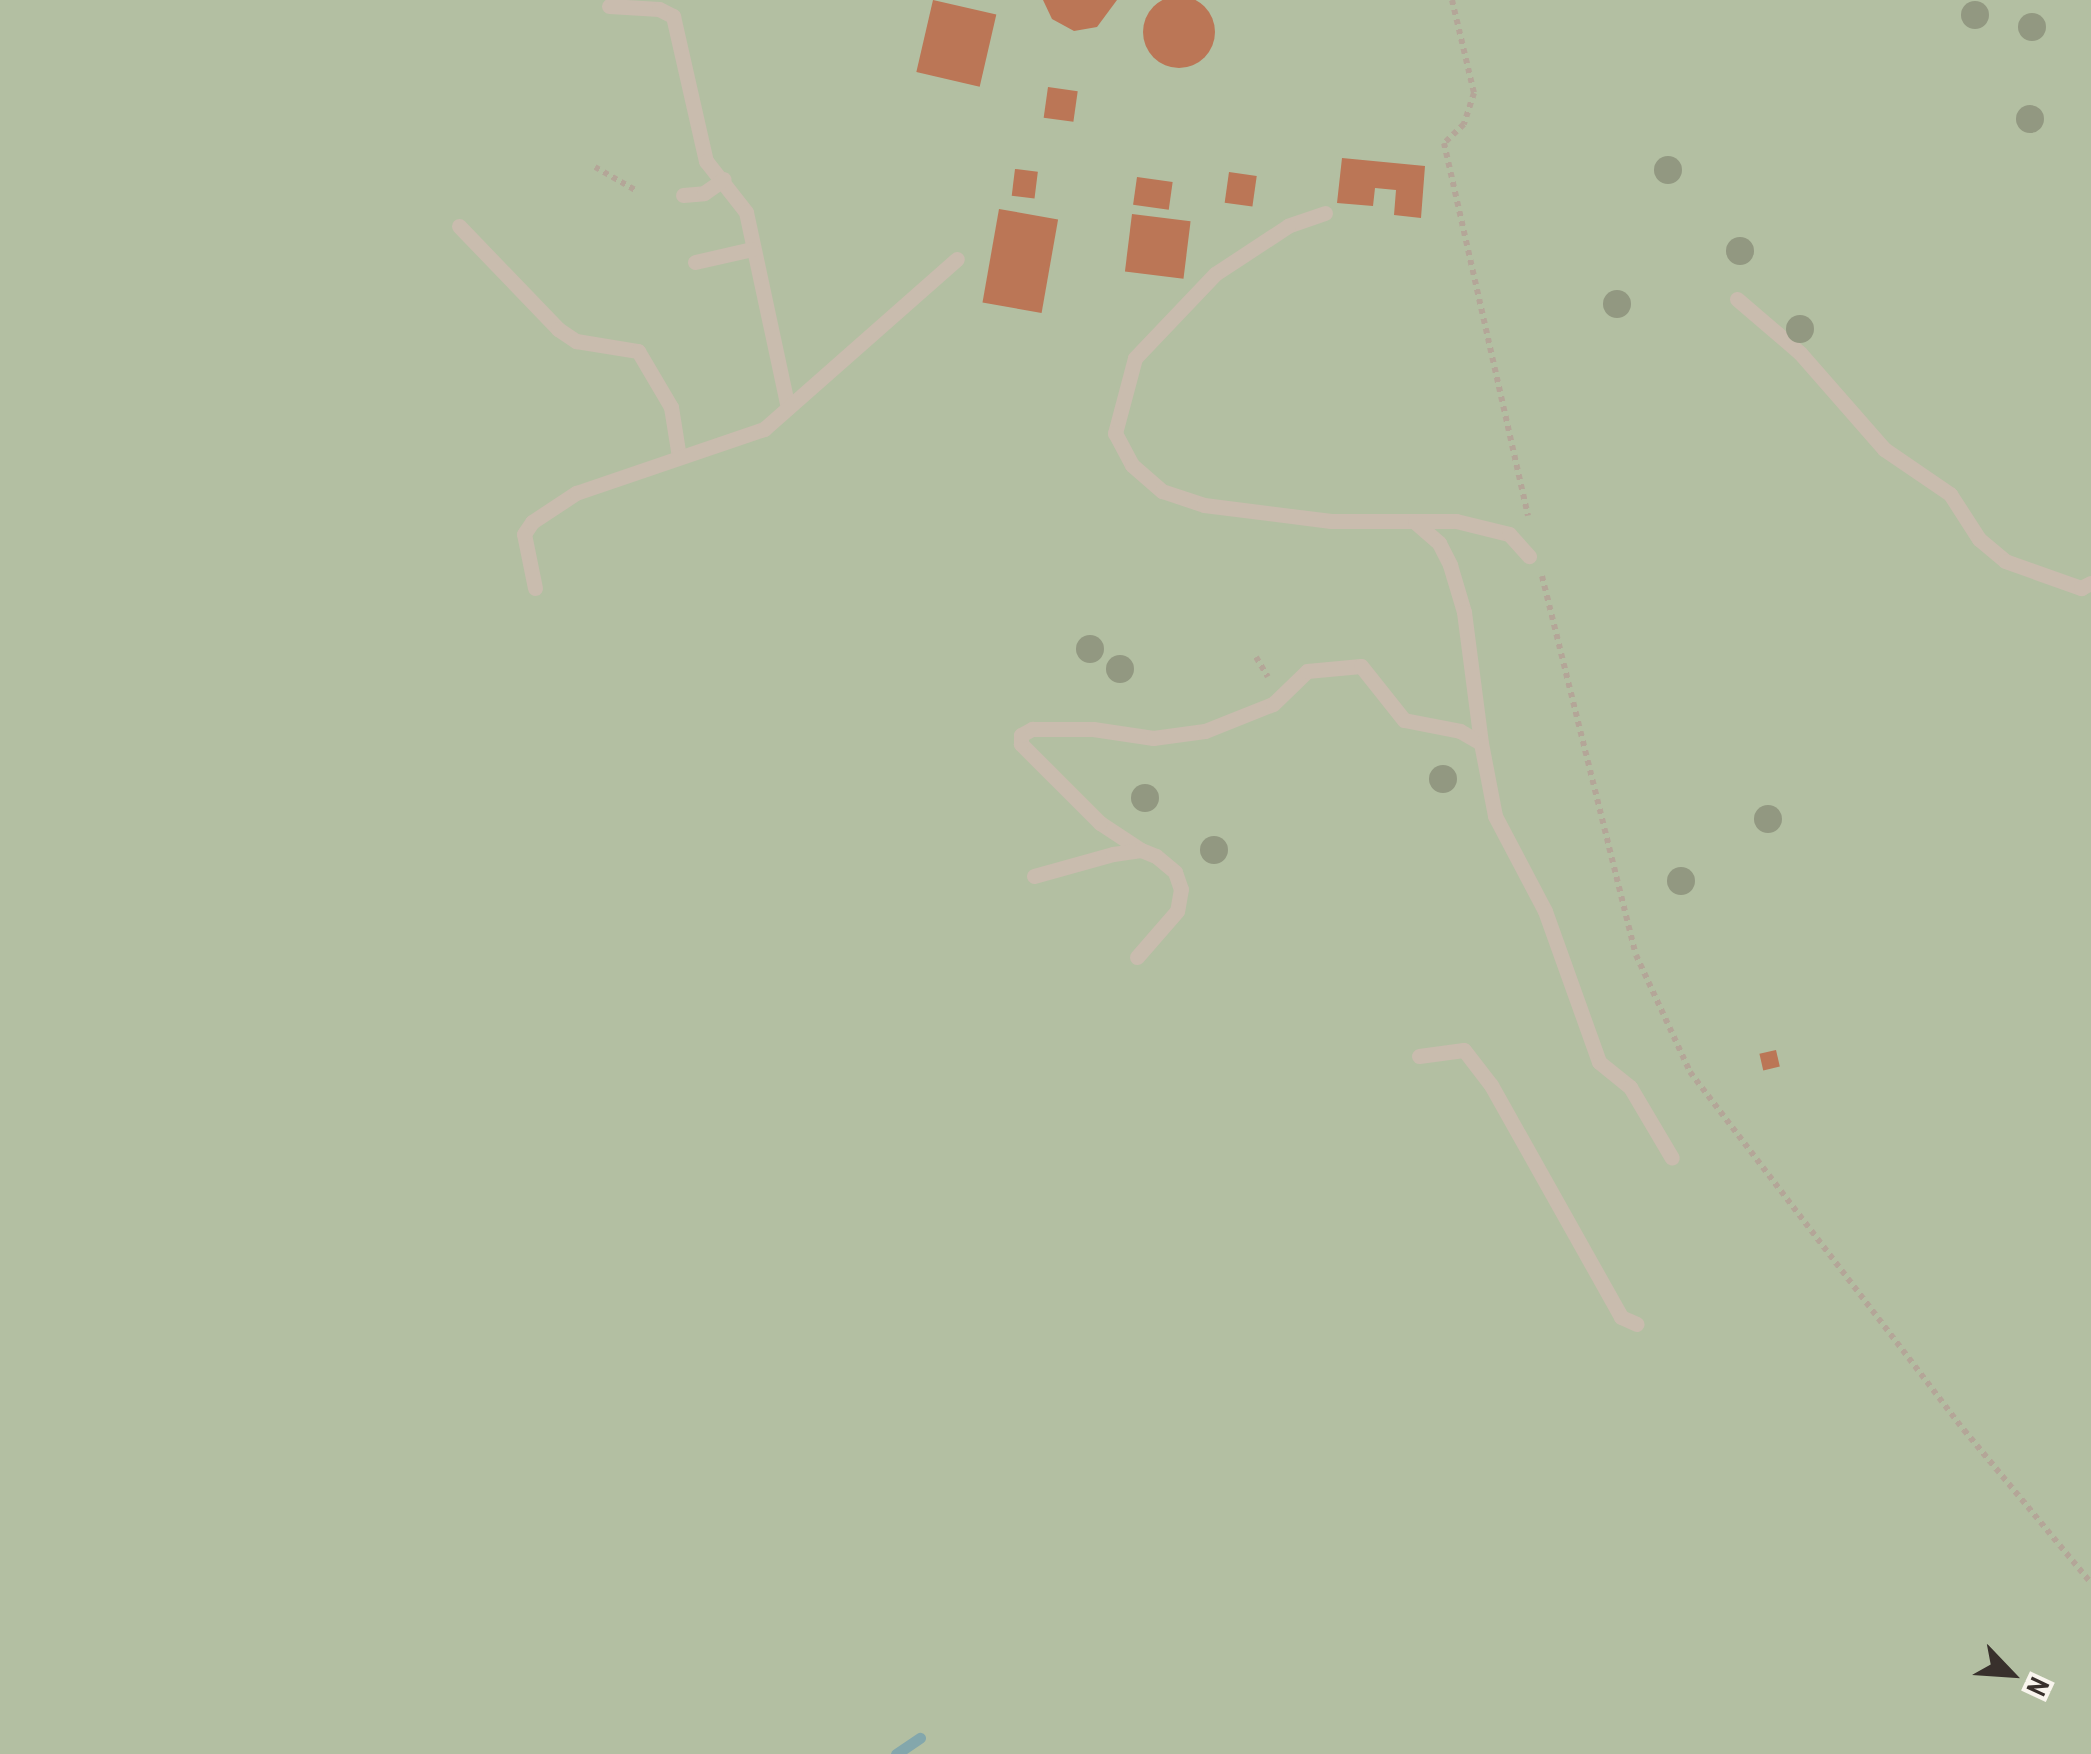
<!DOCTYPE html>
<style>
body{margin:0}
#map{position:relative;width:2091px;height:1754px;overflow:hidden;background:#f1ebe1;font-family:"Archivo Narrow",sans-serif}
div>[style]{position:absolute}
.green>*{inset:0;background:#b3bfa2;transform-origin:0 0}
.stream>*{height:11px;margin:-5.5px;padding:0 5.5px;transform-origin:5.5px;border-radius:5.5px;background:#83a7ac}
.building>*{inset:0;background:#bb7656;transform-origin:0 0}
.round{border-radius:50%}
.path>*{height:6px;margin-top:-3px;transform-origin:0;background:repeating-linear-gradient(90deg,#b4a698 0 5px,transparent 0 10px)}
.lane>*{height:15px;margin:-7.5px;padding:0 7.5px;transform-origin:7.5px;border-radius:7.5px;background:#c9bcae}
.trees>*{width:28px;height:28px;margin:-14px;border-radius:50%;background:#929881}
span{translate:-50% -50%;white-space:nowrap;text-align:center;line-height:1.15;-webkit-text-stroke:8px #f9f5ee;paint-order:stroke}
.north{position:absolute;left:1961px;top:1624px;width:100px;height:100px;-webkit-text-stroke:8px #f9f5ee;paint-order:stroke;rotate:115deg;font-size:28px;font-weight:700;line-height:40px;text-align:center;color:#38302c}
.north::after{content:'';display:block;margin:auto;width:35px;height:45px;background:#38302c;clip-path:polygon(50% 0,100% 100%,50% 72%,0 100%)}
</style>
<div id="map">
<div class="green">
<i style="left:0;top:0;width:2091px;height:1754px"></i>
</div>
<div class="stream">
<i style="left:896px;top:1754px;width:29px;rotate:-34deg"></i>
</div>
<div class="building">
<i class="round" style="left:1143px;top:-4px;width:72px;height:72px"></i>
<i style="left:933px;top:0;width:65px;height:74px;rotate:13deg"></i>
<i style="clip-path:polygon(1043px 0,1117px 0,1097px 27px,1074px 31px,1052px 19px)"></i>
<i style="left:1048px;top:87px;width:30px;height:31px;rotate:8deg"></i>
<i style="clip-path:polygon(1342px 158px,1425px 166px,1421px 218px,1394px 215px,1396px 190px,1375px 188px,1373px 206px,1337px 203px)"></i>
<i style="left:1015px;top:169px;width:23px;height:27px;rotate:7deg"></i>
<i style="left:1229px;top:172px;width:28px;height:31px;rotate:8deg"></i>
<i style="left:1137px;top:177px;width:36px;height:28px;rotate:8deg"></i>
<i style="left:999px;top:209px;width:60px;height:95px;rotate:10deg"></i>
<i style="left:1132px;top:214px;width:59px;height:58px;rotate:7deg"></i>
<i style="left:1776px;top:1050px;width:17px;height:17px;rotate:77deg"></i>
</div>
<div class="path">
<i style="left:1452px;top:0;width:96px;rotate:76.7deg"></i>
<i style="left:1474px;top:93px;width:33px;rotate:108deg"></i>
<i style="left:1464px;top:124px;width:28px;rotate:136deg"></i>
<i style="left:1444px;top:143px;width:382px;rotate:77.3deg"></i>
<i style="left:595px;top:167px;width:48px;rotate:29.7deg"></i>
<i style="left:1542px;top:576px;width:390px;rotate:76.1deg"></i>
<i style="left:1636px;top:955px;width:129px;rotate:65.2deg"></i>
<i style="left:1690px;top:1072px;width:451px;rotate:52.6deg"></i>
<i style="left:1964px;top:1430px;width:199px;rotate:50.3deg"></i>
<i style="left:1256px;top:657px;width:23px;rotate:59deg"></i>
</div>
<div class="lane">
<i style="left:609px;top:6px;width:50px;rotate:3.4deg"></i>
<i style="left:659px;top:9px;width:16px;rotate:27deg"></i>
<i style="left:673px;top:16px;width:149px;rotate:77.2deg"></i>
<i style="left:706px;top:161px;width:65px;rotate:51.9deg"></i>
<i style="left:746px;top:212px;width:200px;rotate:77.9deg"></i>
<i style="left:683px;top:195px;width:21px;rotate:-5deg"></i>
<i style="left:704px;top:193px;width:24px;rotate:-35deg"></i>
<i style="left:1325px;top:213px;width:39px;rotate:161deg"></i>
<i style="left:1288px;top:226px;width:87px;rotate:146.7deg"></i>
<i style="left:1215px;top:274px;width:116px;rotate:133.6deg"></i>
<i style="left:1135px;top:358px;width:78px;rotate:104.9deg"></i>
<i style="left:1115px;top:433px;width:36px;rotate:62deg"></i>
<i style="left:1132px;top:465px;width:40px;rotate:41deg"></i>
<i style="left:1162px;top:491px;width:44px;rotate:18.4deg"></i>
<i style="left:1204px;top:505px;width:128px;rotate:7.2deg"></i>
<i style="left:1331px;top:521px;width:125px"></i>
<i style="left:1456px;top:521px;width:55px;rotate:13.8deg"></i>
<i style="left:1509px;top:534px;width:30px;rotate:48deg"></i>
<i style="left:459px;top:226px;width:143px;rotate:46.1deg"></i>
<i style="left:558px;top:329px;width:22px;rotate:34deg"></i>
<i style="left:576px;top:341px;width:63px;rotate:9.2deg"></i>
<i style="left:638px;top:351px;width:65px;rotate:59.5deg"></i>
<i style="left:671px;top:407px;width:51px;rotate:80.9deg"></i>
<i style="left:695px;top:262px;width:58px;rotate:-12.8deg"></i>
<i style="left:1737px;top:299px;width:83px;rotate:40.6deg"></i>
<i style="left:1800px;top:353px;width:128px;rotate:48.8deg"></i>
<i style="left:1884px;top:449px;width:80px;rotate:34.3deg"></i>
<i style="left:1950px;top:494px;width:54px;rotate:57.2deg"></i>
<i style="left:1979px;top:539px;width:34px;rotate:40deg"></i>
<i style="left:2005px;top:561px;width:81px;rotate:19.6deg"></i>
<i style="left:2081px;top:588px;width:11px;rotate:-27deg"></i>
<i style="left:1415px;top:522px;width:32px;rotate:41deg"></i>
<i style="left:1439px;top:543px;width:25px;rotate:63deg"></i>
<i style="left:1450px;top:565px;width:49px;rotate:73.4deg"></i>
<i style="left:1464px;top:612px;width:132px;rotate:82.6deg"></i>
<i style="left:535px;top:588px;width:55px;rotate:-101.5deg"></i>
<i style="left:524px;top:534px;width:14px;rotate:-56deg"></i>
<i style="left:532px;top:522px;width:53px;rotate:-33.4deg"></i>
<i style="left:576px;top:493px;width:199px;rotate:-18.8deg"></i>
<i style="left:764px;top:429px;width:257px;rotate:-41.4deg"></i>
<i style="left:1141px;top:850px;width:49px;rotate:-146.6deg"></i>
<i style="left:1100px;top:823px;width:112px;rotate:-135deg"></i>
<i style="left:1021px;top:744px;width:9px;rotate:-90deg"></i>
<i style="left:1021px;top:735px;width:13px;rotate:-29deg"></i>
<i style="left:1032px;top:729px;width:61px"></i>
<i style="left:1093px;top:729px;width:61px;rotate:8.5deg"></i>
<i style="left:1153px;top:738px;width:52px;rotate:-7.7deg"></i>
<i style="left:1205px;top:731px;width:73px;rotate:-21.7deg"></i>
<i style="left:1273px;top:704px;width:47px;rotate:-44.1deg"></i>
<i style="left:1307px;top:671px;width:54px;rotate:-5.3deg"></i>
<i style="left:1361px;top:666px;width:69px;rotate:51.5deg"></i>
<i style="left:1404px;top:720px;width:57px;rotate:11.1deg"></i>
<i style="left:1460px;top:731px;width:24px;rotate:30deg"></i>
<i style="left:1481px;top:743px;width:74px;rotate:79.1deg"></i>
<i style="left:1495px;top:816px;width:107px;rotate:62.2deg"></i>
<i style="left:1545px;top:911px;width:160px;rotate:70.3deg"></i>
<i style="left:1599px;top:1062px;width:40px;rotate:39deg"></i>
<i style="left:1630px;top:1087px;width:82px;rotate:59.4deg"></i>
<i style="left:1034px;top:876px;width:82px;rotate:-15.6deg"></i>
<i style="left:1113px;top:854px;width:28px;rotate:-8deg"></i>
<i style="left:1141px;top:850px;width:16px;rotate:22deg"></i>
<i style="left:1156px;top:856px;width:25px;rotate:40deg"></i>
<i style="left:1175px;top:872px;width:18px;rotate:71deg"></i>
<i style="left:1181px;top:889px;width:22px;rotate:100deg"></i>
<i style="left:1177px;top:911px;width:61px;rotate:131deg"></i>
<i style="left:1419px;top:1056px;width:45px;rotate:-7.6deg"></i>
<i style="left:1464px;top:1050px;width:44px;rotate:52.4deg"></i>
<i style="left:1491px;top:1085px;width:266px;rotate:60.7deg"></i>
<i style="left:1621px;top:1317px;width:17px;rotate:24deg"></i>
</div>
<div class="trees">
<i style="left:1975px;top:15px"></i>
<i style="left:2032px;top:27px"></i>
<i style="left:2030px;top:119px"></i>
<i style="left:1668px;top:170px"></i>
<i style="left:1740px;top:251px"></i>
<i style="left:1617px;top:304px"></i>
<i style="left:1800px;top:329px"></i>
<i style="left:1090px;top:649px"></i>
<i style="left:1120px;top:669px"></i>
<i style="left:1443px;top:779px"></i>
<i style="left:1145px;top:798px"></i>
<i style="left:1768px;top:819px"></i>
<i style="left:1214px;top:850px"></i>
<i style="left:1681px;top:881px"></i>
</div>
<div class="north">N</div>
</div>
